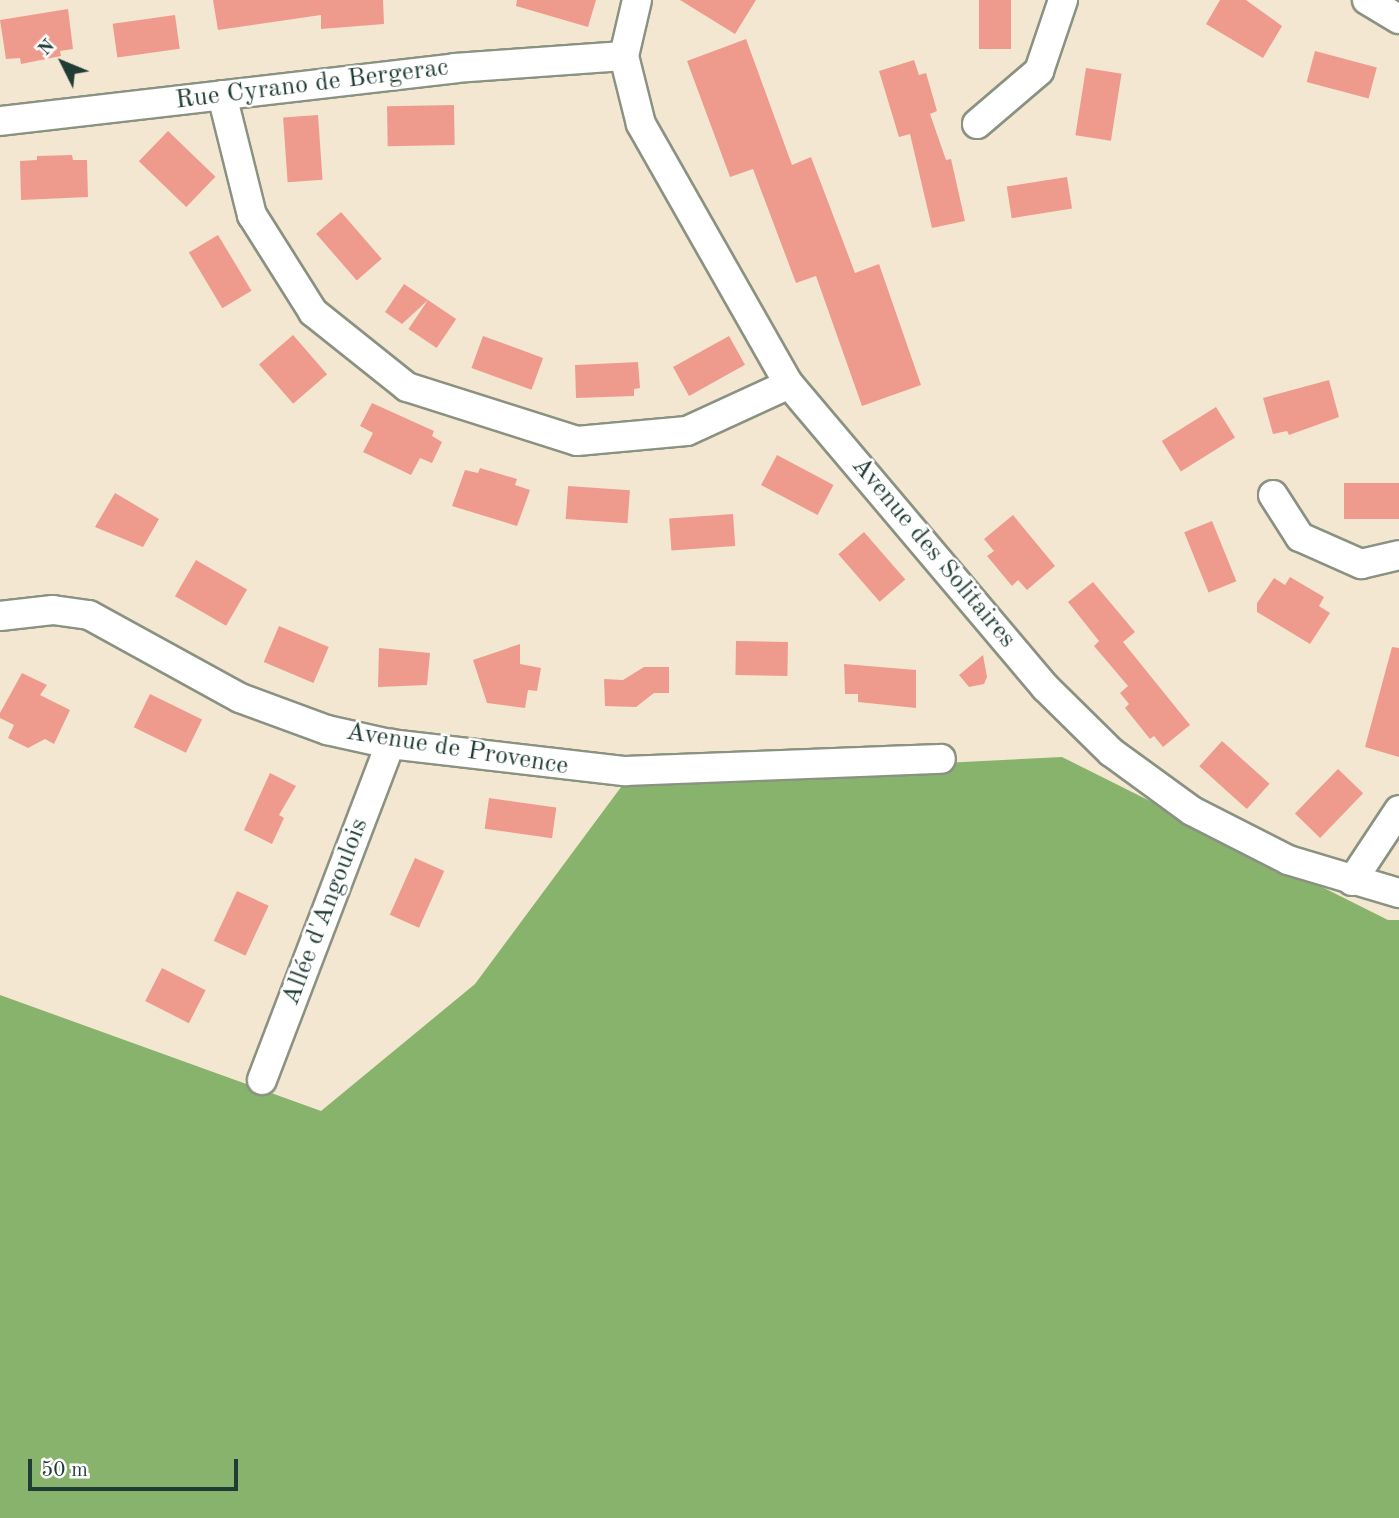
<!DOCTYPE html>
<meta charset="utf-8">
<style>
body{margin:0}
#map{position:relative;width:1399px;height:1518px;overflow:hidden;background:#f4e7d1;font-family:"Old Standard TT",serif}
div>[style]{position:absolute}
.forest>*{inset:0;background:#88b36c}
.building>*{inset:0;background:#ee9b8e;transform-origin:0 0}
.roads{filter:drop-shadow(2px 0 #8a9282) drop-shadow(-2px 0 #8a9282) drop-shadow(0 2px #8a9282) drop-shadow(0 -2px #8a9282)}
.street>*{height:28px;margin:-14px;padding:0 14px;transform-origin:14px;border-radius:14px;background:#fff}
span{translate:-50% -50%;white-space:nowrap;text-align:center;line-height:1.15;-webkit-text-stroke:5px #fff;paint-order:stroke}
.street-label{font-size:26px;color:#1f3d34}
.north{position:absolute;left:28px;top:28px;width:70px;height:70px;-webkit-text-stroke:5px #fff;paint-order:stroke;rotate:313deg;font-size:19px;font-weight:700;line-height:28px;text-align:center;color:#1f3d34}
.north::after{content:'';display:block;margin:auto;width:24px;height:32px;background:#1f3d34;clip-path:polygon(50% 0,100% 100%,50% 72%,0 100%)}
.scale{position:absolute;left:28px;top:1459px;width:210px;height:32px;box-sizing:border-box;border:4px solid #1f3d34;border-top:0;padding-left:9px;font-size:21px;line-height:24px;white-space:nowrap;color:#1f3d34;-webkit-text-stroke:5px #fff;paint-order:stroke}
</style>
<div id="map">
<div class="forest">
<i style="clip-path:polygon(1062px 757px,1388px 920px,1399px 920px,1399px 1518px,0 1518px,0 995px,321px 1111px,475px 984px,627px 779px)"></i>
</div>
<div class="building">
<i style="clip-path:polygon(213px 0,383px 0,384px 24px,321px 29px,321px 15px,218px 30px)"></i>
<i style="clip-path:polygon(517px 0,596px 0,588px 27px,516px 6px)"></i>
<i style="clip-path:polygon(680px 0,756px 0,735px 34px)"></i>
<i style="left:979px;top:0;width:32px;height:49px"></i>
<i style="clip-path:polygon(1220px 0,1246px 0,1282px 26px,1263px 58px,1206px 24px)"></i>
<i style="clip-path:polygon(68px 9px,73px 49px,60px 51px,61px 56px,21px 64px,20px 58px,6px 59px,0 20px)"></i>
<i style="left:175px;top:15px;width:34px;height:63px;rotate:82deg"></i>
<i style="clip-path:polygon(746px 39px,792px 165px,811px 157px,855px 273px,879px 264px,921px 385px,862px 406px,816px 276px,796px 283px,753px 169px,730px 177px,687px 61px)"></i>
<i style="left:1315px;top:51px;width:64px;height:32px;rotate:15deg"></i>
<i style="clip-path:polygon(914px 60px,919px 75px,926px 73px,937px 111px,930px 114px,946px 160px,951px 159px,965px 221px,932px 228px,910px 134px,899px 137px,879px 71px)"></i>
<i style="left:1086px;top:68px;width:36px;height:68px;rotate:9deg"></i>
<i style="left:454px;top:105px;width:40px;height:67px;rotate:89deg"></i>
<i style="left:318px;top:115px;width:65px;height:35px;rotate:86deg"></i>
<i style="left:168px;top:131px;width:66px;height:42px;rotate:44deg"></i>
<i style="clip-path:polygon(72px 155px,73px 160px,87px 160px,88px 197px,21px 200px,20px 161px,37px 160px,37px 156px)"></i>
<i style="left:1067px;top:177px;width:32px;height:61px;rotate:81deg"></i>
<i style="left:341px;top:212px;width:62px;height:33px;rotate:49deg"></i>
<i style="left:218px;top:235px;width:65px;height:34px;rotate:59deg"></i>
<i style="clip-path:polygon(404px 284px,428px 300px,402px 324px,385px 312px)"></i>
<i style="left:428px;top:300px;width:34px;height:35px;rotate:34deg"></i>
<i style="left:293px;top:335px;width:52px;height:45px;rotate:49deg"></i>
<i style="left:483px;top:336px;width:64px;height:34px;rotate:20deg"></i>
<i style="left:729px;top:336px;width:33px;height:64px;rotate:61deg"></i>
<i style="clip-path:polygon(638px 362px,640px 388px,634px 389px,634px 396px,576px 398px,575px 365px)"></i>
<i style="clip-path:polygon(1329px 380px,1339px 417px,1289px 435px,1287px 431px,1273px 434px,1263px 398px)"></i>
<i style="clip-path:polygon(372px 403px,434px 431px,432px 436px,442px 442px,432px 463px,420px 458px,411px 475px,363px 452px,373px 433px,360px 426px)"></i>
<i style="left:1216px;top:407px;width:36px;height:64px;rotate:58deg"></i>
<i style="left:777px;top:455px;width:64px;height:34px;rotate:28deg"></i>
<i style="clip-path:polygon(480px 468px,517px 479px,515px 485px,530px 490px,517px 526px,452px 506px,465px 470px,478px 473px)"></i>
<i style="left:1399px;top:483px;width:36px;height:55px;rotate:90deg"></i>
<i style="left:568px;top:486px;width:62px;height:33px;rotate:4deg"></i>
<i style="clip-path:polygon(115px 493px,159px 519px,143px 547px,95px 527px)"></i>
<i style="left:733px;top:514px;width:32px;height:64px;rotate:86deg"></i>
<i style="clip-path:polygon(1013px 515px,1055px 566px,1027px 590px,1018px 580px,1012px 586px,987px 556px,994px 551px,984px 539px)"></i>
<i style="left:1212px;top:521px;width:65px;height:30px;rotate:68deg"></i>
<i style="left:864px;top:532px;width:63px;height:34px;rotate:49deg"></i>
<i style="left:196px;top:560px;width:59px;height:42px;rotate:30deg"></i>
<i style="clip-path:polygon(1290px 577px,1324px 597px,1319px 606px,1330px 613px,1310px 644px,1257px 612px,1257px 603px,1274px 578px,1285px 585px)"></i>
<i style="clip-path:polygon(1093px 582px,1135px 632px,1123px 642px,1190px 725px,1163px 747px,1154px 736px,1150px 739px,1125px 708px,1129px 704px,1120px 693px,1128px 686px,1094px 646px,1099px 641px,1068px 602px)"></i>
<i style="left:279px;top:626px;width:54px;height:39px;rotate:23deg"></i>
<i style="left:736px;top:641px;width:52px;height:34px;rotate:1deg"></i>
<i style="clip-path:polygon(520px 644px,520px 664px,541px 668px,537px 691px,528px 690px,525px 708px,487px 703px,473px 660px)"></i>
<i style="clip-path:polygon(1392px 647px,1399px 648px,1399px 757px,1365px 747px)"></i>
<i style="clip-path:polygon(379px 648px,430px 653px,427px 685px,378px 687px)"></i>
<i style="clip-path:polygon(983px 655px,987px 677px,984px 684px,969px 687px,959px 675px)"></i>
<i style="clip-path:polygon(844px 664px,916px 670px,916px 708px,858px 702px,858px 694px,845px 694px)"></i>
<i style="clip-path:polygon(644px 667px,669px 667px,669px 693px,654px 693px,636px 707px,605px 706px,604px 679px,623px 680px)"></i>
<i style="clip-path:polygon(22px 673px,47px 685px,40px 695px,70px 710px,54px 744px,45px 739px,28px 748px,8px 738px,14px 725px,0 718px,0 713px)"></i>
<i style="left:150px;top:694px;width:58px;height:37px;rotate:26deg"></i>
<i style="left:1222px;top:741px;width:64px;height:34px;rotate:42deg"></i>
<i style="left:1338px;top:769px;width:35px;height:62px;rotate:44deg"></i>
<i style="clip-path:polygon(270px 773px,296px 786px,279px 815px,284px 818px,272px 844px,244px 830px)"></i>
<i style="left:489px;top:798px;width:68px;height:31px;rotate:8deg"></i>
<i style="left:415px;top:858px;width:32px;height:62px;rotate:24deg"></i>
<i style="left:237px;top:891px;width:35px;height:55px;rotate:25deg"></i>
<i style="left:162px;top:968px;width:49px;height:37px;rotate:27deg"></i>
</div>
<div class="roads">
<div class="street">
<i style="left:637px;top:0;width:57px;rotate:103.1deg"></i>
<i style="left:624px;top:56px;width:70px;rotate:76deg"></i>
<i style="left:641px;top:124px;width:299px;rotate:60.4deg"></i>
<i style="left:789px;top:384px;width:397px;rotate:49.8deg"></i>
<i style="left:1045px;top:687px;width:93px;rotate:44.6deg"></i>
<i style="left:1111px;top:752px;width:100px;rotate:36.1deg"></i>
<i style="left:1192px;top:811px;width:108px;rotate:27deg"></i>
<i style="left:1288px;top:860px;width:116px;rotate:16.6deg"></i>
<i style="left:1367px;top:0;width:37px;rotate:31deg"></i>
<i style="left:222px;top:95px;width:124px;rotate:76deg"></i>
<i style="left:252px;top:215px;width:115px;rotate:57.8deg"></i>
<i style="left:313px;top:312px;width:120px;rotate:38.6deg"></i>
<i style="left:407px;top:387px;width:178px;rotate:17.6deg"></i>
<i style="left:577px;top:441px;width:110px;rotate:-5.2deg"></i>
<i style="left:687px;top:431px;width:112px;rotate:-24.7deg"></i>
<i style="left:0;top:121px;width:458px;rotate:-6.6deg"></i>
<i style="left:455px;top:68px;width:169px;rotate:-4.1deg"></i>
<i style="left:977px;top:124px;width:82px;rotate:-40.5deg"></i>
<i style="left:1039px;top:71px;width:75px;rotate:-71.3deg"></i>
<i style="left:1273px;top:495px;width:50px;rotate:57.3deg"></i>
<i style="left:1300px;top:537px;width:67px;rotate:23.9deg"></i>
<i style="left:1361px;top:564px;width:39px;rotate:-13deg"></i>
<i style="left:0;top:616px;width:53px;rotate:-6.5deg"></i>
<i style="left:53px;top:610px;width:36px;rotate:8deg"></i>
<i style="left:89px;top:615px;width:172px;rotate:28.8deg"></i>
<i style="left:240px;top:698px;width:93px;rotate:20.2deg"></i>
<i style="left:327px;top:730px;width:65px;rotate:12.5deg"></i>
<i style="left:390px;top:744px;width:237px;rotate:6.6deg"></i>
<i style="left:625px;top:771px;width:316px;rotate:-2.2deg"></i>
<i style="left:1352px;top:881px;width:85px;rotate:-56.5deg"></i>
<i style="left:262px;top:1080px;width:360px;rotate:-69.1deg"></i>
</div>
</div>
<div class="street-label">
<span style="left:312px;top:85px;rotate:-7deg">Rue Cyrano de Bergerac</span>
<span style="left:933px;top:553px;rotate:50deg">Avenue des Solitaires</span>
<span style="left:457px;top:750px;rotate:9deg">Avenue de Provence</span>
<span style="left:326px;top:912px;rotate:-69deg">Allée d'Angoulois</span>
</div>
<div class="north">N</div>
<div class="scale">50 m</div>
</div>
